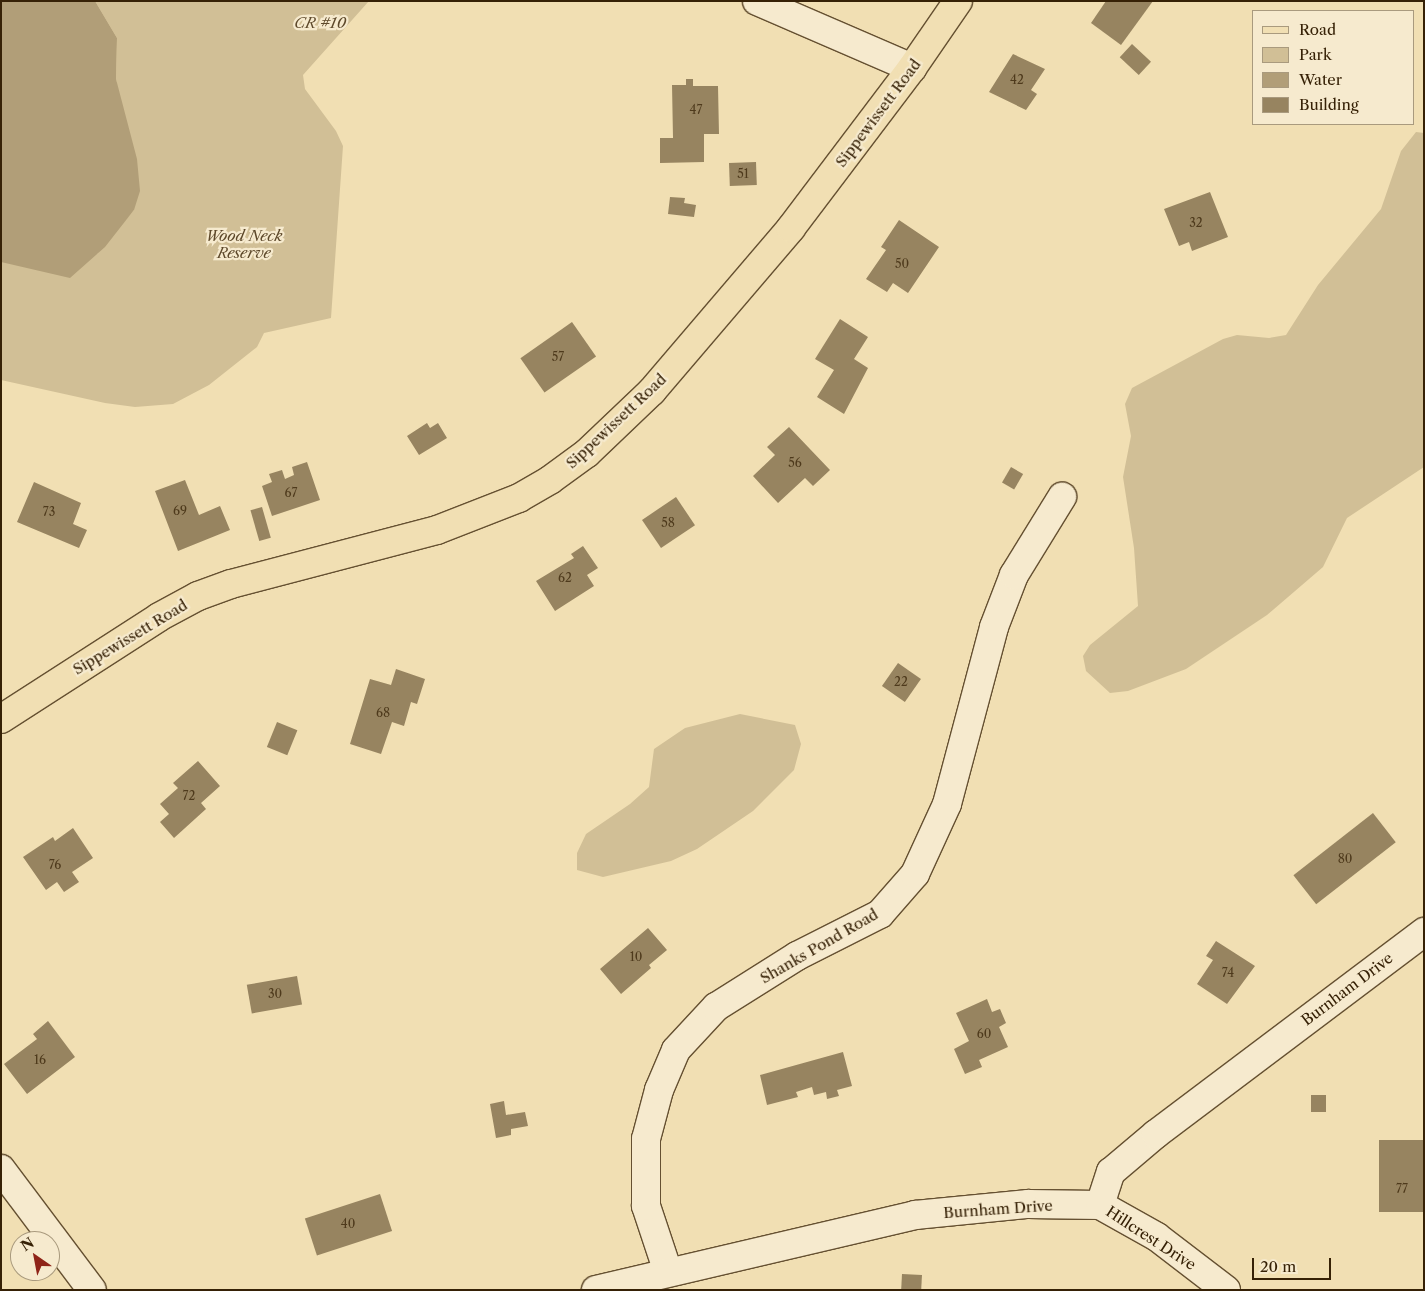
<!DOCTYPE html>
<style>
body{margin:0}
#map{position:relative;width:1425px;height:1291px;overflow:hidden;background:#f1dfb3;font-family:"Libre Caslon Text",serif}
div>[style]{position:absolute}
.green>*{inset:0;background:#d1bf96}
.water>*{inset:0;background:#b19e78}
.building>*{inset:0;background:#978460;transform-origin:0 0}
.roads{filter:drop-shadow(1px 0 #655031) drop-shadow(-1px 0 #655031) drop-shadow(0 1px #655031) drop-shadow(0 -1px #655031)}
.minor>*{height:28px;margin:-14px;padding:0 14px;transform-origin:14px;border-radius:14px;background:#f6eace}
.major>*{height:28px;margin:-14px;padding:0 14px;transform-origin:14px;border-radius:14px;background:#f1dfb3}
span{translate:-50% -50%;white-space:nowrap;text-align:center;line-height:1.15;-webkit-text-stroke:4.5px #f6eace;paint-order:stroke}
.number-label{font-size:12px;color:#4e3a1c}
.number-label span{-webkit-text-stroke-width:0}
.park-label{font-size:15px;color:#5d482a;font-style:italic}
.street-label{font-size:15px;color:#362106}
.frame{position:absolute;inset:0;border:2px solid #362106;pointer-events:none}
.legend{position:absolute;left:1252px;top:10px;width:162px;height:115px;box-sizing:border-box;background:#f6eace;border:1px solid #a99a7e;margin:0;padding:6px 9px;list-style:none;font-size:15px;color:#362106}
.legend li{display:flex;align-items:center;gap:10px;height:25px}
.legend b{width:25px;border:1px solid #a99a7e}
.north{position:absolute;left:10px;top:1231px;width:50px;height:50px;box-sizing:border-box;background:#f6eace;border:1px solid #a99a7e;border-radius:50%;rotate:327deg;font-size:14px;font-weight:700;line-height:20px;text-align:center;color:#362106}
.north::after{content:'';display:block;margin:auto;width:18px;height:22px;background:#8f2418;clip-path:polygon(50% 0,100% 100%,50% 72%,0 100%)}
.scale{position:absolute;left:1252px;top:1258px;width:79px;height:22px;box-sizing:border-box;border:2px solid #362106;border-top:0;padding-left:6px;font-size:15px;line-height:18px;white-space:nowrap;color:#362106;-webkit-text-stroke:4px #f6eace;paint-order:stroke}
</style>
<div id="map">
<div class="green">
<i style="clip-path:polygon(95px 1px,369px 1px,303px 75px,305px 89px,336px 131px,343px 146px,331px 318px,264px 333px,257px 347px,209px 385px,173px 404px,135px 407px,105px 403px,1px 380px,1px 250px,97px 254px,134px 210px,116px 79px,117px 38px)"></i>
<i style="clip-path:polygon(1416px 132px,1424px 133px,1424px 467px,1347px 518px,1323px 567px,1267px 615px,1186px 669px,1128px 691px,1110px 693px,1086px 671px,1083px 656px,1090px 645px,1138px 606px,1134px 548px,1123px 477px,1131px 436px,1125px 404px,1132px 388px,1223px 339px,1237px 335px,1269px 338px,1286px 335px,1318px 285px,1381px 209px,1401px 151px)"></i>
<i style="clip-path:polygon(740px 714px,795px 725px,801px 744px,794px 770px,753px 811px,697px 849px,671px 861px,603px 877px,577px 870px,577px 853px,586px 834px,630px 804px,649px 787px,654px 749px,685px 728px)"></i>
</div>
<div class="water">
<i style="clip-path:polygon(1px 1px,95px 1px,117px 38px,116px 79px,137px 159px,140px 191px,134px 210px,105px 247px,70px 278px,1px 262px)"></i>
</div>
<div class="building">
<i style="clip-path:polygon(1106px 1px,1153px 1px,1121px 45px,1091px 23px)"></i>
<i style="left:1132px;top:44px;width:26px;height:18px;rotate:43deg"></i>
<i style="clip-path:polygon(1013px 54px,1045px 69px,1031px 90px,1037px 94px,1026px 110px,989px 92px)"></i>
<i style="clip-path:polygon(686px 79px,693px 79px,693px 86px,718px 86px,719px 134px,704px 134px,704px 162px,660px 163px,660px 138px,673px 138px,672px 85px,686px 85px)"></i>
<i style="left:756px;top:162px;width:23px;height:27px;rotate:88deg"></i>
<i style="clip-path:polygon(1210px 192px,1228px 237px,1192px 251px,1189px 242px,1179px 246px,1164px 209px)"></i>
<i style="clip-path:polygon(670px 197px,685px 198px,684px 203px,696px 205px,694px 217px,668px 214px)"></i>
<i style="clip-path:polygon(899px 220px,939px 247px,908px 293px,893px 283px,887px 292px,866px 279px,886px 250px,881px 247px)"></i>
<i style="clip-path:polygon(840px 319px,868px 337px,854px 359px,868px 368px,844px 414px,817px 397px,834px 370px,815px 359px)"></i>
<i style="left:572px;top:322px;width:42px;height:63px;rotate:55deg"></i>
<i style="clip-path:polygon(427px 423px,430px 428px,438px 423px,447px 438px,419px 455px,407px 436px)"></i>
<i style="clip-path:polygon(789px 427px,830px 470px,813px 486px,805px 478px,778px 503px,753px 476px,775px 455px,767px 447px)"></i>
<i style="clip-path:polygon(307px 462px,320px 500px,272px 516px,262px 486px,272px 482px,269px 474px,282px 470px,285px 479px,294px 475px,292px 467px)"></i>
<i style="left:1011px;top:467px;width:14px;height:18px;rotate:30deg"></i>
<i style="clip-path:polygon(185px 480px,199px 515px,220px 506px,230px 530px,178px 551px,155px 491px)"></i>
<i style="clip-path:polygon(34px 482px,81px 503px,73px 524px,87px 530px,79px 548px,17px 522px)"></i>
<i style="left:676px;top:497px;width:34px;height:41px;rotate:56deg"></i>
<i style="left:262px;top:507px;width:32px;height:12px;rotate:74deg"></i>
<i style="clip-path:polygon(583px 546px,598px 568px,587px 575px,594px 586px,555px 611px,536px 581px,574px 558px,571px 554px)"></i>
<i style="left:898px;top:663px;width:28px;height:28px;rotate:35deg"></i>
<i style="clip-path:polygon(396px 669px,425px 679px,417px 704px,411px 702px,404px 726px,392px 722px,381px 754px,350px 744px,370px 679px,391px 685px)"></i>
<i style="left:277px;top:722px;width:22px;height:27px;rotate:22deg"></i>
<i style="clip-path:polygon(198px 761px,220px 786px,201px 803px,206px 809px,174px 838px,160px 822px,169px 814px,160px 804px,178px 788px,173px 783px)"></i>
<i style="left:1373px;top:813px;width:37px;height:101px;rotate:52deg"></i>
<i style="clip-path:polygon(73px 828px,93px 858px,72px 872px,79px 882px,64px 892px,57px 882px,46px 890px,23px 857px,53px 837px,55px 841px)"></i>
<i style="clip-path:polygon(648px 928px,667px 950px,649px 965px,651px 968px,621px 994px,600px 969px)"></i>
<i style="clip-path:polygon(1216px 941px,1255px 966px,1227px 1004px,1197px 984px,1213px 960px,1206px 956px)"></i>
<i style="left:297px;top:976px;width:29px;height:51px;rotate:80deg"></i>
<i style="clip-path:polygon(987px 999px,992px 1012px,1000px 1009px,1006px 1023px,999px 1027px,1008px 1047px,979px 1060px,982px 1067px,965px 1074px,954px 1049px,969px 1041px,956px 1013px)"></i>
<i style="clip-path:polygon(48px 1021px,75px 1057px,27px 1094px,4px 1064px,37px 1039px,33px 1034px)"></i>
<i style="clip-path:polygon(843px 1052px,852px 1086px,837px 1090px,839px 1096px,827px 1099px,826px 1092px,814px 1095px,812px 1087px,796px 1092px,798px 1097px,767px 1105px,760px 1075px)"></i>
<i style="left:1311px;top:1095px;width:15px;height:17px"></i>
<i style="clip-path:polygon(504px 1101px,506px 1115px,525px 1112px,528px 1126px,511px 1129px,511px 1135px,496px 1138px,490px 1104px)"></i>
<i style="left:1424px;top:1140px;width:72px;height:45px;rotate:90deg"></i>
<i style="left:380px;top:1194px;width:39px;height:79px;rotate:72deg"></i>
<i style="left:902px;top:1274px;width:20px;height:16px;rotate:3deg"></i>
</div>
<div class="roads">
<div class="minor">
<i style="left:757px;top:1px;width:169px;rotate:23.4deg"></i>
<i style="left:1px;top:1169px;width:151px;rotate:53.1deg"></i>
<i style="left:1100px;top:1205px;width:65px;rotate:29.3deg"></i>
<i style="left:1157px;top:1237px;width:87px;rotate:37.5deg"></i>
<i style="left:668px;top:1272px;width:70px;rotate:-108.4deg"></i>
<i style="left:646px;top:1206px;width:67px;rotate:-90deg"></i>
<i style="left:646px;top:1139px;width:51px;rotate:-75.1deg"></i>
<i style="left:659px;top:1090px;width:43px;rotate:-67deg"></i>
<i style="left:676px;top:1050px;width:59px;rotate:-47.1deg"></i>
<i style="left:716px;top:1007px;width:96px;rotate:-32.2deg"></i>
<i style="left:797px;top:956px;width:93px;rotate:-26.8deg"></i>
<i style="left:880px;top:914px;width:53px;rotate:-48.8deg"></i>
<i style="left:915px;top:874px;width:77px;rotate:-65.4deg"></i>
<i style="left:947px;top:804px;width:183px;rotate:-75.1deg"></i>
<i style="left:994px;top:627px;width:56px;rotate:-69deg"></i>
<i style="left:1014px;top:575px;width:92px;rotate:-58.4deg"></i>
<i style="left:596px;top:1290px;width:328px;rotate:-13.2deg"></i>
<i style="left:915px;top:1215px;width:114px;rotate:-5.6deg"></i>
<i style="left:1028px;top:1204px;width:72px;rotate:0.8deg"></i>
<i style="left:1100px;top:1205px;width:35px;rotate:-72deg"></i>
<i style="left:1111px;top:1172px;width:59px;rotate:-40.2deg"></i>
<i style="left:1156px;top:1134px;width:336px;rotate:-37deg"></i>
</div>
<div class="major">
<i style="left:1px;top:719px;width:188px;rotate:-32.8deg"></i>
<i style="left:159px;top:617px;width:44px;rotate:-28.3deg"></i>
<i style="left:198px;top:596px;width:35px;rotate:-20deg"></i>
<i style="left:231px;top:584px;width:213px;rotate:-14.7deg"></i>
<i style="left:437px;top:530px;width:88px;rotate:-21.3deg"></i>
<i style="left:519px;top:498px;width:36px;rotate:-30deg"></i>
<i style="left:550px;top:480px;width:46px;rotate:-36.1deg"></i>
<i style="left:587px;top:453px;width:90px;rotate:-43.6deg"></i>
<i style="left:652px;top:391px;width:214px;rotate:-49.5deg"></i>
<i style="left:791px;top:228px;width:201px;rotate:-52.9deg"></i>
<i style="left:912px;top:68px;width:81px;rotate:-55.5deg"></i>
</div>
</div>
<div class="number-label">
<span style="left:1017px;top:80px">42</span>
<span style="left:696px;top:110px">47</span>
<span style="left:743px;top:174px">51</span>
<span style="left:1196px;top:223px">32</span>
<span style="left:902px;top:264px">50</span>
<span style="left:558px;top:357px">57</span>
<span style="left:795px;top:463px">56</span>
<span style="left:291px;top:493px">67</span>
<span style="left:180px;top:511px">69</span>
<span style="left:49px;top:512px">73</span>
<span style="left:668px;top:523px">58</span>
<span style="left:565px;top:578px">62</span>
<span style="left:901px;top:682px">22</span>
<span style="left:383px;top:713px">68</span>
<span style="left:189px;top:796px">72</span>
<span style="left:1345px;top:859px">80</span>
<span style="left:55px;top:865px">76</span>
<span style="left:636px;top:957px">10</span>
<span style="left:1228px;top:973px">74</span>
<span style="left:275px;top:994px">30</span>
<span style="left:984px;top:1034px">60</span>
<span style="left:40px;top:1060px">16</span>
<span style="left:1402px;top:1189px">77</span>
<span style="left:348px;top:1224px">40</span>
</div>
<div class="park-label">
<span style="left:320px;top:23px">CR #10</span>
<span style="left:244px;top:244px">Wood Neck<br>Reserve</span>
</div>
<div class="street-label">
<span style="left:878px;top:113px;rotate:-53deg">Sippewissett Road</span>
<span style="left:616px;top:421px;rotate:-43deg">Sippewissett Road</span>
<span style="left:130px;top:637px;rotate:-31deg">Sippewissett Road</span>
<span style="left:819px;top:946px;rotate:-30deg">Shanks Pond Road</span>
<span style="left:1347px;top:989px;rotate:-37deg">Burnham Drive</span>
<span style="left:998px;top:1209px;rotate:-4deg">Burnham Drive</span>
<span style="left:1151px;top:1238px;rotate:33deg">Hillcrest Drive</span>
</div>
<div class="frame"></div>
<ul class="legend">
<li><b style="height:6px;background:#f1dfb3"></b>Road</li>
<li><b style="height:14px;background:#d1bf96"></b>Park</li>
<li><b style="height:14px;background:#b19e78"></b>Water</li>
<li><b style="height:14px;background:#978460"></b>Building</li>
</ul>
<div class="north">N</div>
<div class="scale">20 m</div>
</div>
